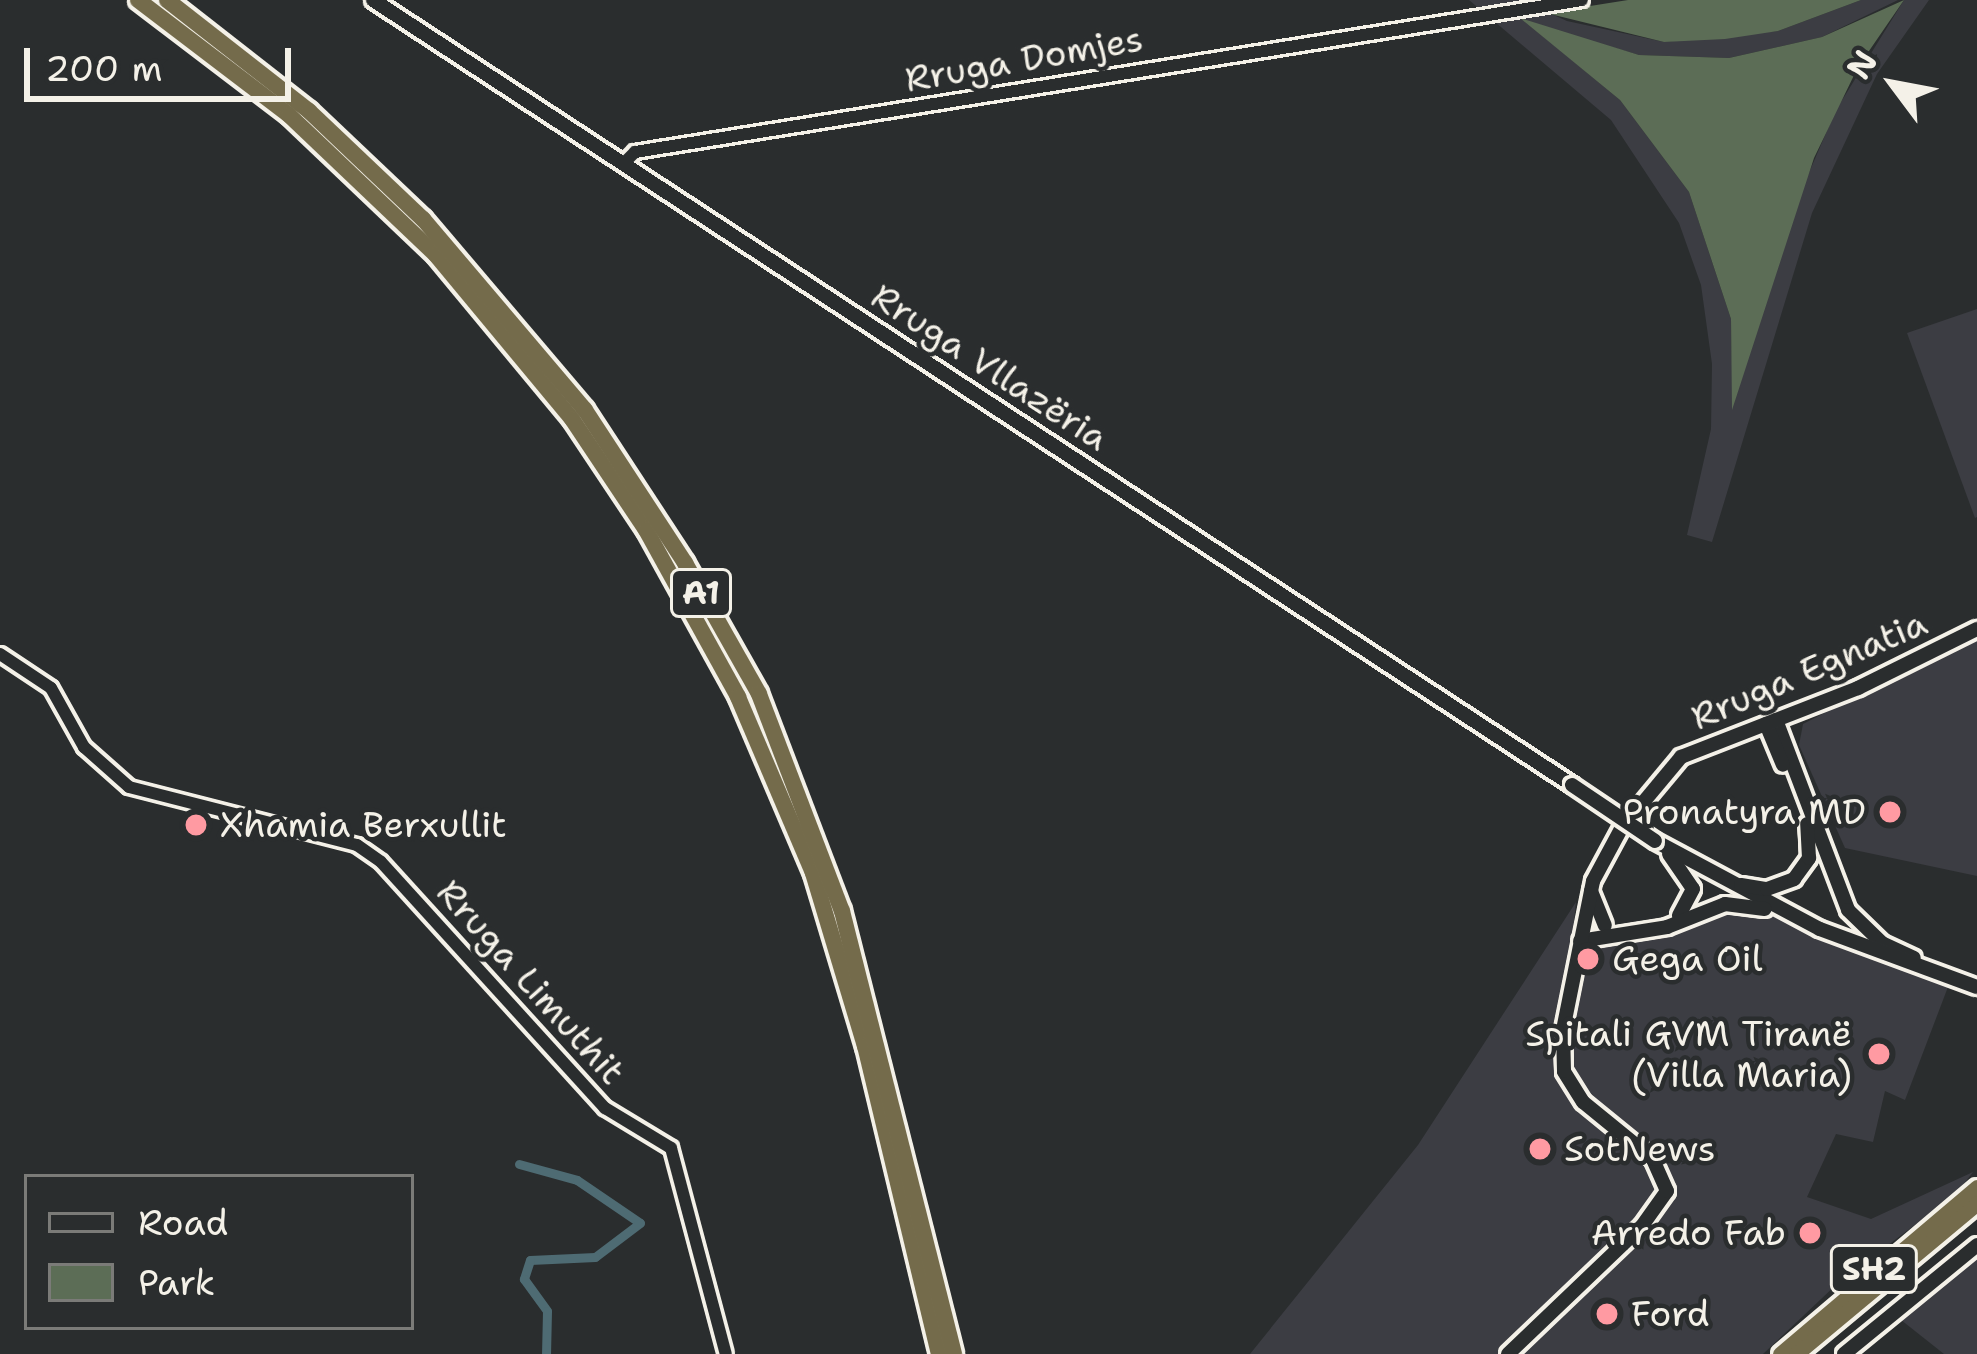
<!DOCTYPE html>
<meta charset="utf-8">
<style>
body{margin:0}
#map{position:relative;width:1977px;height:1354px;overflow:hidden;background:#2a2d2e;font-family:"Shantell Sans",sans-serif}
div>[style]{position:absolute}
.built>*{inset:0;background:#3c3d43}
.green>*{inset:0;background:#5c6d56}
.canal>*{height:9px;margin:-4.5px;padding:0 4.5px;transform-origin:4.5px;border-radius:4.5px;background:#4e6b73}
.roads{filter:drop-shadow(3px 0 #f4f1e8) drop-shadow(-3px 0 #f4f1e8) drop-shadow(0 3px #f4f1e8) drop-shadow(0 -3px #f4f1e8)}
.tertiary>*{height:12px;margin:-6px;padding:0 6px;transform-origin:6px;border-radius:6px;background:#2a2d2e}
.secondary>*{height:14px;margin:-7px;padding:0 7px;transform-origin:7px;border-radius:7px;background:#2a2d2e}
.trunk>*{height:15px;margin:-7.5px;padding:0 7.5px;transform-origin:7.5px;border-radius:7.5px;background:#746b4b}
.motorway>*{height:16px;margin:-8px;padding:0 8px;transform-origin:8px;border-radius:8px;background:#746b4b}
.bridges{filter:drop-shadow(3px 0 #f4f1e8) drop-shadow(-3px 0 #f4f1e8) drop-shadow(0 3px #f4f1e8) drop-shadow(0 -3px #f4f1e8)}
.secondary-bridge>*{height:14px;margin:-7px;padding:0 7px;transform-origin:7px;border-radius:7px;background:#2a2d2e}
.dots>*{width:33px;height:33px;translate:-50% -50%;box-sizing:border-box;border:6px solid #2a2d2e;border-radius:50%}
span{translate:-50% -50%;white-space:nowrap;text-align:center;line-height:1.15;-webkit-text-stroke:9px #2a2d2e;paint-order:stroke}
.shield-label span{padding:3px 9px;background:#2a2d2e;border:3px solid;border-radius:9px;-webkit-text-stroke-width:0}
.shield-label{font-size:33px;color:#f4f1e8;font-weight:700}
.street-label{font-size:36px;color:#f4f1e8}
.poi-label{font-size:36px;color:#f4f1e8}
.right{translate:-100% -50%;text-align:right}
.left{translate:0 -50%;text-align:left}
.legend{position:absolute;left:24px;top:1174px;width:390px;height:156px;box-sizing:border-box;background:#2a2d2e;border:3px solid #7b7b78;margin:0;padding:15px 21px;list-style:none;font-size:36px;color:#f4f1e8}
.legend li{display:flex;align-items:center;gap:24px;height:60px}
.legend b{width:60px;border:3px solid #7b7b78}
.north{position:absolute;left:1833px;top:24px;width:120px;height:120px;-webkit-text-stroke:9px #2a2d2e;paint-order:stroke;rotate:302deg;font-size:33px;font-weight:700;line-height:48px;text-align:center;color:#f4f1e8}
.north::after{content:'';display:block;margin:auto;width:42px;height:54px;background:#f4f1e8;clip-path:polygon(50% 0,100% 100%,50% 72%,0 100%)}
.scale{position:absolute;left:24px;top:48px;width:267px;height:54px;box-sizing:border-box;border:6px solid #f4f1e8;border-top:0;padding-left:15px;font-size:36px;line-height:42px;white-space:nowrap;color:#f4f1e8;-webkit-text-stroke:9px #2a2d2e;paint-order:stroke}
</style>
<div id="map">
<div class="built">
<i style="clip-path:polygon(1469px 0,1520px 0,1567px 21px,1664px 42px,1778px 31px,1861px 0,1898px 0,1822px 37px,1729px 58px,1639px 55px,1526px 22px,1620px 100px,1689px 192px,1731px 319px,1733px 404px,1792px 212px,1836px 110px,1904px 0,1929px 0,1877px 74px,1812px 213px,1712px 542px,1687px 535px,1711px 429px,1712px 364px,1701px 285px,1679px 223px,1611px 120px)"></i>
<i style="clip-path:polygon(1977px 309px,1977px 517px,1975px 518px,1907px 333px)"></i>
<i style="clip-path:polygon(1977px 634px,1977px 876px,1845px 848px,1799px 745px,1803px 724px)"></i>
<i style="clip-path:polygon(1576px 902px,1572px 941px,1749px 905px,1951px 979px,1905px 1100px,1885px 1091px,1873px 1142px,1836px 1134px,1807px 1197px,1871px 1219px,1973px 1172px,1956px 1194px,1839px 1282px,1763px 1354px,1250px 1354px,1418px 1145px)"></i>
<i style="clip-path:polygon(1977px 1259px,1977px 1354px,1944px 1354px,1896px 1316px)"></i>
</div>
<div class="green">
<i style="clip-path:polygon(1628px 0,1861px 0,1778px 31px,1725px 39px,1664px 42px,1546px 13px)"></i>
<i style="clip-path:polygon(1904px 0,1858px 67px,1814px 158px,1732px 410px,1731px 319px,1689px 192px,1620px 100px,1520px 18px,1639px 55px,1729px 58px,1822px 37px)"></i>
</div>
<div class="canal">
<i style="left:519px;top:1164px;width:60px;rotate:15.4deg"></i>
<i style="left:577px;top:1180px;width:76px;rotate:34.3deg"></i>
<i style="left:640px;top:1223px;width:56px;rotate:142.9deg"></i>
<i style="left:595px;top:1257px;width:65px;rotate:177.4deg"></i>
<i style="left:530px;top:1260px;width:20px;rotate:108deg"></i>
<i style="left:524px;top:1279px;width:39px;rotate:54deg"></i>
<i style="left:547px;top:1311px;width:43px;rotate:91.3deg"></i>
</div>
<div class="roads">
<div class="tertiary">
<i style="left:623px;top:164px;width:17px;rotate:-45deg"></i>
<i style="left:635px;top:152px;width:959px;rotate:-9.12deg"></i>
<i style="left:0;top:654px;width:61px;rotate:33.7deg"></i>
<i style="left:51px;top:688px;width:68px;rotate:60.8deg"></i>
<i style="left:84px;top:747px;width:60px;rotate:41.6deg"></i>
<i style="left:129px;top:787px;width:235px;rotate:14.3deg"></i>
<i style="left:357px;top:845px;width:29px;rotate:35deg"></i>
<i style="left:381px;top:862px;width:333px;rotate:47.7deg"></i>
<i style="left:605px;top:1108px;width:77px;rotate:31.2deg"></i>
<i style="left:671px;top:1148px;width:213px;rotate:75.1deg"></i>
</div>
<div class="secondary">
<i style="left:373px;top:0;width:1433px;rotate:33.21deg"></i>
<i style="left:1776px;top:720px;width:203px;rotate:69.2deg"></i>
<i style="left:1848px;top:910px;width:47px;rotate:44.1deg"></i>
<i style="left:1882px;top:943px;width:35px;rotate:25deg"></i>
<i style="left:1766px;top:724px;width:44px;rotate:67.5deg"></i>
<i style="left:1655px;top:841px;width:187px;rotate:28.1deg"></i>
<i style="left:1820px;top:929px;width:167px;rotate:20.3deg"></i>
<i style="left:1669px;top:854px;width:42px;rotate:55.6deg"></i>
<i style="left:1693px;top:889px;width:30px;rotate:118deg"></i>
<i style="left:1741px;top:885px;width:26px;rotate:9deg"></i>
<i style="left:1767px;top:889px;width:29px;rotate:-20deg"></i>
<i style="left:1794px;top:879px;width:26px;rotate:-54deg"></i>
<i style="left:1809px;top:858px;width:34px;rotate:-93deg"></i>
<i style="left:1591px;top:891px;width:37px;rotate:68deg"></i>
<i style="left:1580px;top:941px;width:88px;rotate:-9.1deg"></i>
<i style="left:1667px;top:927px;width:62px;rotate:-21.6deg"></i>
<i style="left:1725px;top:904px;width:40px;rotate:7.1deg"></i>
<i style="left:1508px;top:1354px;width:185px;rotate:-43.7deg"></i>
<i style="left:1642px;top:1226px;width:43px;rotate:-54.5deg"></i>
<i style="left:1667px;top:1191px;width:35px;rotate:-114deg"></i>
<i style="left:1653px;top:1159px;width:90px;rotate:-140.8deg"></i>
<i style="left:1583px;top:1102px;width:36px;rotate:-122deg"></i>
<i style="left:1564px;top:1071px;width:41px;rotate:-91.4deg"></i>
<i style="left:1563px;top:1030px;width:152px;rotate:-78.6deg"></i>
<i style="left:1593px;top:881px;width:59px;rotate:-61.7deg"></i>
<i style="left:1621px;top:829px;width:94px;rotate:-50.2deg"></i>
<i style="left:1681px;top:757px;width:190px;rotate:-21.3deg"></i>
<i style="left:1858px;top:688px;width:133px;rotate:-26.4deg"></i>
<i style="left:1844px;top:1354px;width:172px;rotate:-39.3deg"></i>
</div>
<div class="trunk">
<i style="left:1780px;top:1354px;width:258px;rotate:-40.3deg"></i>
<i style="left:1796px;top:1354px;width:236px;rotate:-39.8deg"></i>
</div>
<div class="motorway">
<i style="left:138px;top:0;width:190px;rotate:37.3deg"></i>
<i style="left:289px;top:115px;width:203px;rotate:43.6deg"></i>
<i style="left:436px;top:255px;width:213px;rotate:50.3deg"></i>
<i style="left:572px;top:419px;width:133px;rotate:56.3deg"></i>
<i style="left:646px;top:530px;width:191px;rotate:61.1deg"></i>
<i style="left:738px;top:697px;width:191px;rotate:66.9deg"></i>
<i style="left:813px;top:873px;width:181px;rotate:73.3deg"></i>
<i style="left:865px;top:1046px;width:317px;rotate:76.5deg"></i>
<i style="left:167px;top:0;width:180px;rotate:38deg"></i>
<i style="left:309px;top:111px;width:157px;rotate:43.5deg"></i>
<i style="left:423px;top:219px;width:250px;rotate:49.7deg"></i>
<i style="left:585px;top:410px;width:183px;rotate:56.8deg"></i>
<i style="left:685px;top:563px;width:150px;rotate:60.5deg"></i>
<i style="left:759px;top:694px;width:232px;rotate:69.1deg"></i>
<i style="left:842px;top:911px;width:457px;rotate:75.8deg"></i>
</div>
</div>
<div class="bridges">
<div class="secondary-bridge">
<i style="left:1572px;top:785px;width:100px;rotate:34deg"></i>
</div>
</div>
<div class="dots">
<i style="left:1890px;top:812px;background:#ff9aa2"></i>
<i style="left:196px;top:825px;background:#ff9aa2"></i>
<i style="left:1588px;top:959px;background:#ff9aa2"></i>
<i style="left:1879px;top:1054px;background:#ff9aa2"></i>
<i style="left:1540px;top:1149px;background:#ff9aa2"></i>
<i style="left:1810px;top:1233px;background:#ff9aa2"></i>
<i style="left:1607px;top:1314px;background:#ff9aa2"></i>
</div>
<div class="shield-label">
<span style="left:701px;top:593px">A1</span>
<span style="left:1874px;top:1269px">SH2</span>
</div>
<div class="street-label">
<span style="left:1024px;top:59px;rotate:-10deg">Rruga Domjes</span>
<span style="left:990px;top:367px;rotate:33deg">Rruga Vllazëria</span>
<span style="left:1809px;top:670px;rotate:-23deg">Rruga Egnatia</span>
<span style="left:531px;top:982px;rotate:48deg">Rruga Limuthit</span>
</div>
<div class="poi-label">
<span class="right" style="left:1866px;top:812px">Pronatyra MD</span>
<span class="left" style="left:220px;top:825px">Xhamia Berxullit</span>
<span class="left" style="left:1612px;top:959px">Gega Oil</span>
<span class="right" style="left:1852px;top:1054px">Spitali GVM Tiranë<br>(Villa Maria)</span>
<span class="left" style="left:1564px;top:1149px">SotNews</span>
<span class="right" style="left:1786px;top:1233px">Arredo Fab</span>
<span class="left" style="left:1631px;top:1314px">Ford</span>
</div>
<ul class="legend">
<li><b style="height:15px;background:#2a2d2e"></b>Road</li>
<li><b style="height:33px;background:#5c6d56"></b>Park</li>
</ul>
<div class="north">N</div>
<div class="scale">200 m</div>
</div>
